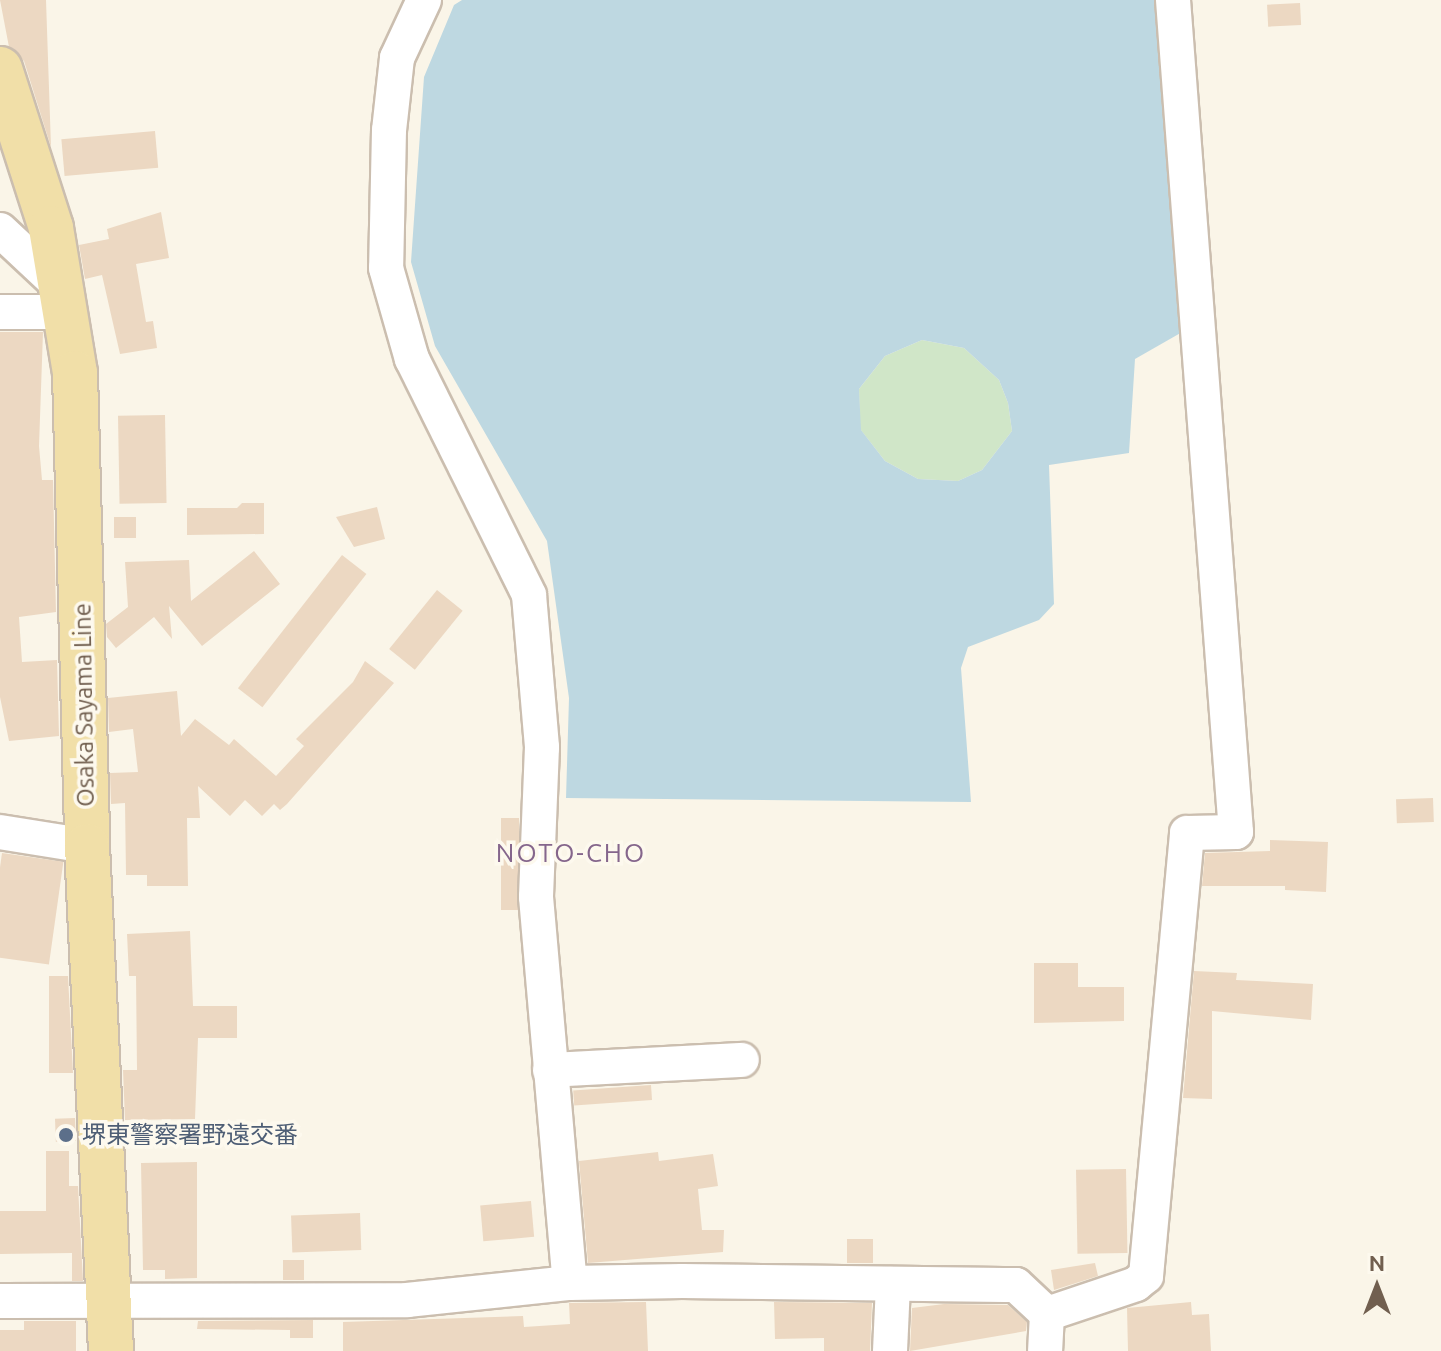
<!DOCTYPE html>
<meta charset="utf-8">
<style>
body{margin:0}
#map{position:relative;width:1441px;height:1351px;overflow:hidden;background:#faf5e8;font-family:Ubuntu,"Noto Sans JP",sans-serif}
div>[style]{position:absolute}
.green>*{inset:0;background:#d0e6c8}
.water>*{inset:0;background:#bed8e1}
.building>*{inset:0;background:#ecd8c2;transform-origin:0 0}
.roads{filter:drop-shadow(2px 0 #cbbeaf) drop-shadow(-2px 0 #cbbeaf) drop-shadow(0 2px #cbbeaf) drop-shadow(0 -2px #cbbeaf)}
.street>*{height:34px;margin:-17px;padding:0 17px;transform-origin:17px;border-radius:17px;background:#fff}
.primary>*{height:44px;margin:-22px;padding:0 22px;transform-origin:22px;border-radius:22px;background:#f1dfa8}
.dots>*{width:22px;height:22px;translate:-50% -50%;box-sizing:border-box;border:4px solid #fdf9ee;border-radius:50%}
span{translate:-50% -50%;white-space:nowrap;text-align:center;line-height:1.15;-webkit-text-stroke:7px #fdf9ee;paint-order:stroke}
.street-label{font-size:24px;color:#715f4f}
.service-label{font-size:24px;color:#4e5e75}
.left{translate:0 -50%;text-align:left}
.neighbourhood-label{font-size:26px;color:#85668c;letter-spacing:2px}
.north{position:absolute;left:1337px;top:1247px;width:80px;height:80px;-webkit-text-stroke:6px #fdf9ee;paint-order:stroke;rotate:0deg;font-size:22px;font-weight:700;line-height:32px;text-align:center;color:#715f4f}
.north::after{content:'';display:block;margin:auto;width:28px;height:36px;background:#715f4f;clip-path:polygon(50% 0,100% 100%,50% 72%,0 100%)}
</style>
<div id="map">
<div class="green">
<i style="clip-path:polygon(922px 340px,964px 348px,999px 380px,1008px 403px,1012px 431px,982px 470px,958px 481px,918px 479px,885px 461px,860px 429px,859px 389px,885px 356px)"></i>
</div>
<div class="water">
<i style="clip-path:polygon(evenodd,462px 0,1157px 0,1184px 331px,1135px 359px,1129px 453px,1049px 465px,1054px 604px,1039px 620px,968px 647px,961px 668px,971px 802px,566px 798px,569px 698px,547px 541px,435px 346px,411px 262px,424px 77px,454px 5px,462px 0,922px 340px,964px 348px,999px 380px,1008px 403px,1012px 431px,982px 470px,958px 481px,918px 479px,885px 461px,861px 430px,859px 389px,885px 356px,922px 340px)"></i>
</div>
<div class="building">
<i style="clip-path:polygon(0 0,46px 0,51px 147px,24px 61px,9px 47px)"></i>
<i style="left:1300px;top:3px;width:22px;height:33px;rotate:87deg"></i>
<i style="left:155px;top:131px;width:37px;height:94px;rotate:85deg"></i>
<i style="clip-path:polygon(161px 212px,169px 258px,136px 264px,146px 322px,153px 321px,157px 348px,120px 354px,102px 275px,85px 279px,79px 245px,109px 239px,107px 229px)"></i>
<i style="clip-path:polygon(0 332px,43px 332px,39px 446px,42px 480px,53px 480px,56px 612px,19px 617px,22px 662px,57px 660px,59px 736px,9px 741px,0 697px)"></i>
<i style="left:165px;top:415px;width:88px;height:47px;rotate:89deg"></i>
<i style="clip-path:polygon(242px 503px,264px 503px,264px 534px,187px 535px,187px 508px,237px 508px)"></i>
<i style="clip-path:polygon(377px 507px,385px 539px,354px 547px,336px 517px)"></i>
<i style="left:136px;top:517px;width:21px;height:22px;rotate:90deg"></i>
<i style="clip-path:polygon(254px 551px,280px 584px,202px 646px,169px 606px,172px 639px,154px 617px,116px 648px,107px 637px,106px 624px,128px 607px,125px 562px,189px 560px,191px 601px)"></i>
<i style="left:342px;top:555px;width:31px;height:169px;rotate:38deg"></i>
<i style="left:437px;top:590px;width:33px;height:76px;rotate:39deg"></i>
<i style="clip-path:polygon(365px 661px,394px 683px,287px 804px,280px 810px,274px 804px,262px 816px,245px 800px,230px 816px,198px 786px,200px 818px,187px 818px,188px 886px,147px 886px,147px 875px,126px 875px,125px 803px,111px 804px,110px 773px,138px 772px,133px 729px,109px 732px,108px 698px,177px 691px,181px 736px,195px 719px,229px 745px,234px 739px,276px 776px,304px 746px,296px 739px,353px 682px)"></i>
<i style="left:1433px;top:798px;width:24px;height:37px;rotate:88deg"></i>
<i style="left:501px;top:818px;width:18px;height:92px"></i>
<i style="clip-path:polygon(1270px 840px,1328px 842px,1326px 892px,1285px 890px,1285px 886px,1202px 886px,1205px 853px,1270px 851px)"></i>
<i style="left:2px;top:853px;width:62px;height:104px;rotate:8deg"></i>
<i style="clip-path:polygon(190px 931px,193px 1006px,237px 1006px,237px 1038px,198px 1038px,195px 1119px,125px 1120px,123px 1070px,137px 1070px,136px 976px,129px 976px,127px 934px)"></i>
<i style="clip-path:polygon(1034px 963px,1078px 963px,1078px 987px,1124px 987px,1124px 1021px,1034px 1023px)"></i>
<i style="clip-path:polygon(1194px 971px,1237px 973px,1236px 980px,1313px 984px,1311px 1020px,1212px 1011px,1212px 1099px,1183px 1098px)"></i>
<i style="clip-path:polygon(49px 976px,68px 976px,73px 1073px,49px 1073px)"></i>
<i style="left:651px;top:1085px;width:15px;height:78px;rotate:86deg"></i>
<i style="left:75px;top:1118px;width:23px;height:20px;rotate:88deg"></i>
<i style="clip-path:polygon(46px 1151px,69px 1151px,69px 1186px,78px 1186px,83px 1281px,72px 1281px,72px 1253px,0 1254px,0 1211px,46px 1211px)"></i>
<i style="clip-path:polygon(658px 1152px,659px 1161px,713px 1154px,718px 1186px,698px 1189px,702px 1230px,724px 1230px,723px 1252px,588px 1263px,579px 1161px)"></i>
<i style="clip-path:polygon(197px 1162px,197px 1278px,165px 1279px,165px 1270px,143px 1270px,141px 1163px)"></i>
<i style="left:1126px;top:1169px;width:84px;height:50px;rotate:89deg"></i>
<i style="left:531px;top:1201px;width:36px;height:51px;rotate:85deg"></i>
<i style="left:360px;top:1213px;width:37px;height:69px;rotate:88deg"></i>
<i style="left:847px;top:1239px;width:26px;height:24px"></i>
<i style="left:283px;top:1260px;width:21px;height:20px"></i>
<i style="clip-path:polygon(1095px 1263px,1098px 1276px,1054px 1290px,1051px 1270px)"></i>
<i style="clip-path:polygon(646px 1302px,648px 1351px,343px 1351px,343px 1322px,523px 1316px,524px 1327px,570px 1324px,569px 1303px)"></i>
<i style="clip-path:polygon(774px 1302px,872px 1303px,870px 1351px,824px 1351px,824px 1338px,775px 1339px)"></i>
<i style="clip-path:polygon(1191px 1302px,1192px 1315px,1209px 1314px,1211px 1351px,1128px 1351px,1127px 1308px)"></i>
<i style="clip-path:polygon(944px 1304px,1008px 1305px,1027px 1322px,1026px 1331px,910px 1351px,912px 1308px)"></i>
<i style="clip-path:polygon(313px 1320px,313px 1338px,290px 1338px,290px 1330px,197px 1329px,198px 1321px)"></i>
<i style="clip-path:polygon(24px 1321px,76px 1321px,76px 1351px,0 1351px,0 1330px,24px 1330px)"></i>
</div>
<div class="roads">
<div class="street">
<i style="left:424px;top:0;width:64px;rotate:115deg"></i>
<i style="left:397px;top:58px;width:72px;rotate:96.3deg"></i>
<i style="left:389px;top:130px;width:138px;rotate:91.2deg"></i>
<i style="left:386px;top:268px;width:95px;rotate:74.1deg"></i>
<i style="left:412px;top:359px;width:263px;rotate:63.6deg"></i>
<i style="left:529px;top:595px;width:153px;rotate:85.1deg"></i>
<i style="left:542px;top:747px;width:150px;rotate:92.3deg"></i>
<i style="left:536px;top:897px;width:387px;rotate:85deg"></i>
<i style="left:0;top:230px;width:86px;rotate:43.1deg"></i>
<i style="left:0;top:312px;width:67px"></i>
<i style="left:0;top:832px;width:88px;rotate:9.1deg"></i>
<i style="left:550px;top:1070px;width:192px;rotate:-3deg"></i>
<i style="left:0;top:1301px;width:407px;rotate:-0.1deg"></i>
<i style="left:407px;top:1300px;width:164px;rotate:-6deg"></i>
<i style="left:570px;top:1283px;width:112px;rotate:-1deg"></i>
<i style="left:682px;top:1281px;width:334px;rotate:0.7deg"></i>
<i style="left:1016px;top:1285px;width:42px;rotate:43.1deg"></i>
<i style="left:1047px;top:1314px;width:37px;rotate:93deg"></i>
<i style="left:1047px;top:1314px;width:94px;rotate:-18.6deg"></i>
<i style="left:1136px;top:1284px;width:13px;rotate:-39deg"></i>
<i style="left:1146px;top:1276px;width:445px;rotate:-84.7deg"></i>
<i style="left:1187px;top:833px;width:49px;rotate:-1.2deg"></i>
<i style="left:1236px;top:832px;width:834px;rotate:-94.33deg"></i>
<i style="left:890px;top:1351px;width:67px;rotate:-87.4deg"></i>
</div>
<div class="primary">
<i style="left:0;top:69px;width:167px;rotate:72.2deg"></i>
<i style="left:51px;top:228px;width:147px;rotate:80.6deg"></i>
<i style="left:75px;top:373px;width:473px;rotate:88.5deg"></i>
<i style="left:87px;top:846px;width:506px;rotate:87.28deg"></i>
</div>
</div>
<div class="dots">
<i style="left:66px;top:1135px;background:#5c6f8a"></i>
</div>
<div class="street-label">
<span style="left:84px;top:705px;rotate:-91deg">Osaka Sayama Line</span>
</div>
<div class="service-label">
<span class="left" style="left:82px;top:1135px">堺東警察署野遠交番</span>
</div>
<div class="neighbourhood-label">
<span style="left:571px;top:853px">NOTO-CHO</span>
</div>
<div class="north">N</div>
</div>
